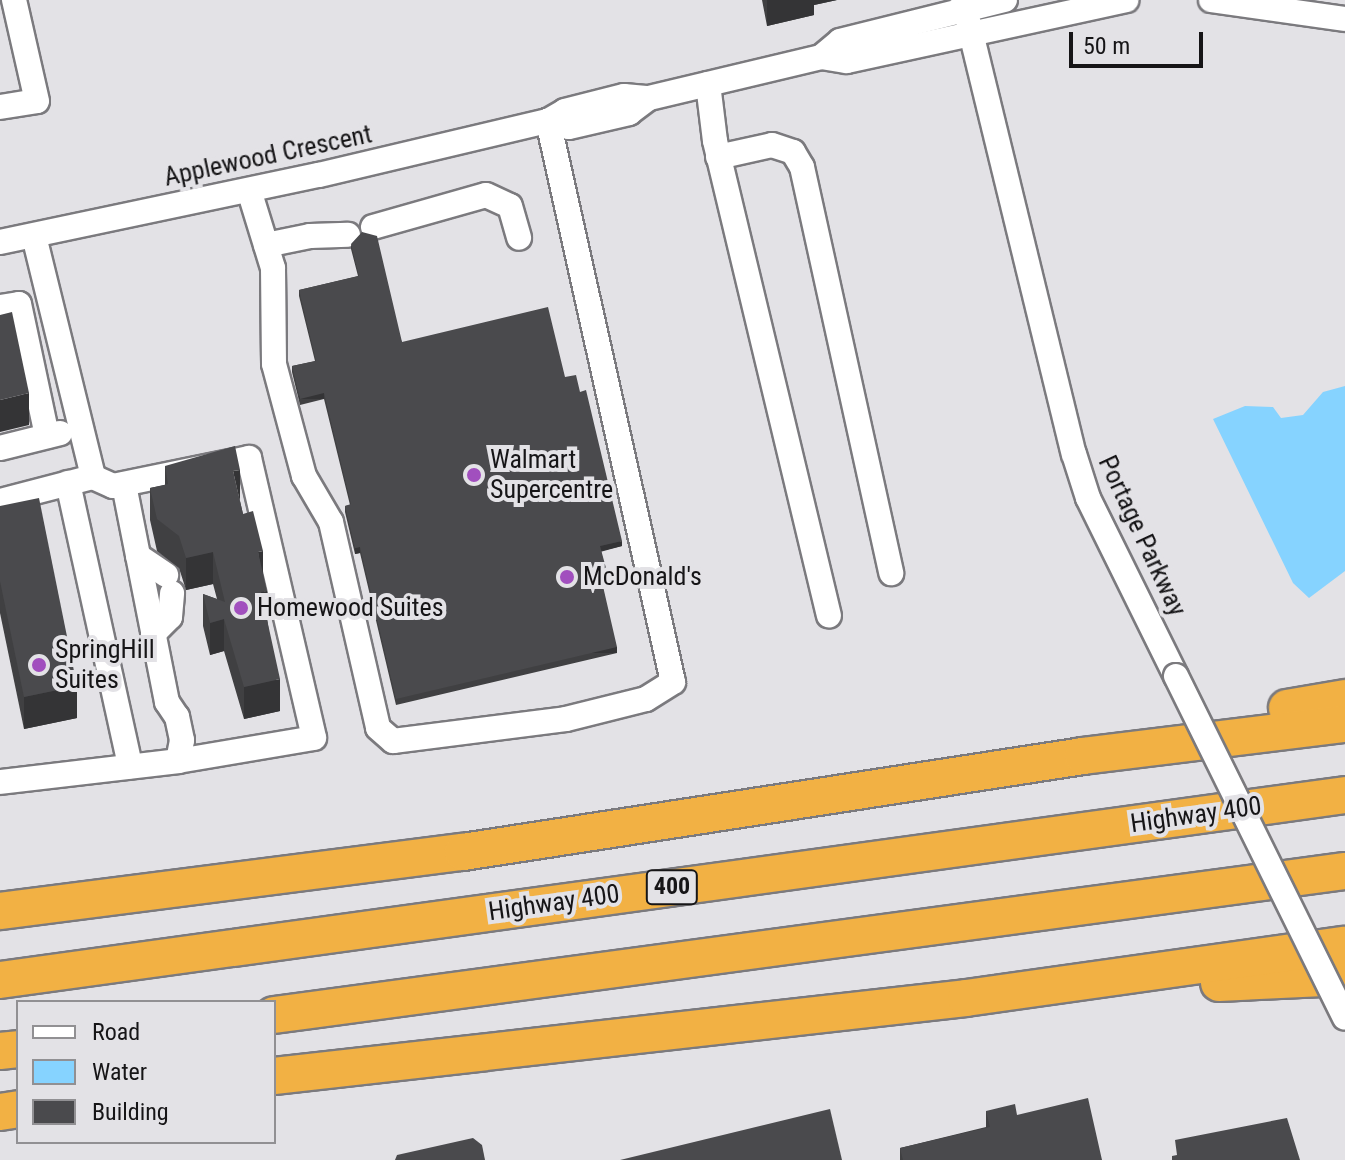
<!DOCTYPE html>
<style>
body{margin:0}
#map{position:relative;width:1345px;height:1160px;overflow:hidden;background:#e3e2e6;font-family:"Roboto Condensed",sans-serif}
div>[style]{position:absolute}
.water>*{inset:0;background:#86d3ff}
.roads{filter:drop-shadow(2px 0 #7b7a7e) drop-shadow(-2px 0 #7b7a7e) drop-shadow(0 2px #7b7a7e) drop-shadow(0 -2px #7b7a7e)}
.minor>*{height:24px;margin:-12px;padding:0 12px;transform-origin:12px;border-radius:12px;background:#fff}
.highway>*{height:36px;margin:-18px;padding:0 18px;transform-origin:18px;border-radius:18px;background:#f2b144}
.bridges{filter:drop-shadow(2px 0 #7b7a7e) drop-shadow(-2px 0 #7b7a7e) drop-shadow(0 2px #7b7a7e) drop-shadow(0 -2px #7b7a7e)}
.minor-bridge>*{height:24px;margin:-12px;padding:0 12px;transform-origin:12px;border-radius:12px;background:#fff}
.wall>*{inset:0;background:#404042}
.shaded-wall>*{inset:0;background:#343436;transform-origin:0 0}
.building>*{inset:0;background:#4a4a4d}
.dots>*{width:22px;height:22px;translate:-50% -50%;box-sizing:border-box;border:4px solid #e3e2e6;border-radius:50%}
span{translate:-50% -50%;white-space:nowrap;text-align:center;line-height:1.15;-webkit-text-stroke:8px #e3e2e6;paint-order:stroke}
.shield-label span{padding:2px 6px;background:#e3e2e6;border:2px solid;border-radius:6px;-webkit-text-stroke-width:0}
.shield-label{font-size:24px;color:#161517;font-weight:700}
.street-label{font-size:26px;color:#161517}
.poi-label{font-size:26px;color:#161517}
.left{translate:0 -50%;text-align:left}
.legend{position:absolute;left:16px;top:1000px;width:260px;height:144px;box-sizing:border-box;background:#e3e2e6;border:2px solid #919093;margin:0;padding:10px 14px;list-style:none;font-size:24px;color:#161517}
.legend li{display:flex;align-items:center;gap:16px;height:40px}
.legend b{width:40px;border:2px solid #919093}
.scale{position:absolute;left:1069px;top:32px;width:134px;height:36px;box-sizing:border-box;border:4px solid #161517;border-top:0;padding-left:10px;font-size:24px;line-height:28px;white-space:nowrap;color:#161517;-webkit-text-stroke:6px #e3e2e6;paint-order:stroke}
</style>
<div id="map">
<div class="water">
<i style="clip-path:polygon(1345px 386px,1345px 571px,1309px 598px,1293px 583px,1213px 419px,1245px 406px,1273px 407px,1281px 418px,1303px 415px,1323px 392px)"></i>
</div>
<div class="roads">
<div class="minor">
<i style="left:963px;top:0;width:467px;rotate:76.3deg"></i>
<i style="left:1074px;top:454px;width:46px;rotate:72.3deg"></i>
<i style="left:1088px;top:498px;width:199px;rotate:63.7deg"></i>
<i style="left:1211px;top:0;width:135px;rotate:8.1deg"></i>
<i style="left:821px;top:57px;width:25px;rotate:-40deg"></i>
<i style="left:840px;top:41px;width:170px;rotate:-14deg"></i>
<i style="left:708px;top:84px;width:57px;rotate:83deg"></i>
<i style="left:715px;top:141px;width:488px;rotate:76.5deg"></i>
<i style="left:0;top:107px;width:37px;rotate:-9deg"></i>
<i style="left:37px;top:101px;width:104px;rotate:-102.8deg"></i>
<i style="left:558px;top:124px;width:11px;rotate:15deg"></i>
<i style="left:569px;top:127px;width:62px;rotate:-13.1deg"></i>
<i style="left:629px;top:113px;width:25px;rotate:-37deg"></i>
<i style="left:718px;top:157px;width:55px;rotate:-12.5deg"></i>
<i style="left:772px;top:145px;width:22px;rotate:18deg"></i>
<i style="left:793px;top:152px;width:17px;rotate:59deg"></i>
<i style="left:802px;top:167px;width:416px;rotate:77.6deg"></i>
<i style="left:249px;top:190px;width:82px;rotate:72.9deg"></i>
<i style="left:273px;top:268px;width:96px;rotate:89.4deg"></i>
<i style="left:274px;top:364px;width:116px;rotate:75deg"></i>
<i style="left:304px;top:476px;width:53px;rotate:59.6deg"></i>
<i style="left:331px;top:522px;width:211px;rotate:77.1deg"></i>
<i style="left:378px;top:728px;width:20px;rotate:41deg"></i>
<i style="left:393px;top:741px;width:174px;rotate:-7.2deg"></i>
<i style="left:566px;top:719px;width:82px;rotate:-14deg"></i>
<i style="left:646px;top:699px;width:32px;rotate:-32deg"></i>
<i style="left:673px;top:682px;width:575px;rotate:-102.56deg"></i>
<i style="left:373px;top:227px;width:117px;rotate:-15.8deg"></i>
<i style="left:486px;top:195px;width:26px;rotate:25deg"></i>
<i style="left:510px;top:206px;width:33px;rotate:74deg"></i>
<i style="left:34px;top:236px;width:248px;rotate:76.2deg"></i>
<i style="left:0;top:242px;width:326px;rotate:-11.9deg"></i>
<i style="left:319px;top:175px;width:235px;rotate:-13.3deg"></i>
<i style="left:548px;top:121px;width:20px;rotate:-30deg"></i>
<i style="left:565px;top:111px;width:61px;rotate:-14.3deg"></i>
<i style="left:624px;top:96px;width:25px;rotate:5deg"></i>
<i style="left:649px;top:98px;width:177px;rotate:-13.4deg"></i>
<i style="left:821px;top:57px;width:26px;rotate:9deg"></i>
<i style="left:847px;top:61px;width:286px;rotate:-12.3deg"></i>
<i style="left:266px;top:245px;width:45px;rotate:-11.6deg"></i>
<i style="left:310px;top:236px;width:38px;rotate:-2deg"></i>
<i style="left:0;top:307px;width:19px;rotate:-9deg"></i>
<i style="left:19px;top:304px;width:135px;rotate:78deg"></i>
<i style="left:0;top:448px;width:62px;rotate:-14deg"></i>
<i style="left:68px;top:483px;width:290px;rotate:77.6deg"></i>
<i style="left:0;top:501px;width:96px;rotate:-14.5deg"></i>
<i style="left:93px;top:477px;width:22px;rotate:24deg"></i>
<i style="left:113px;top:486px;width:139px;rotate:-11.6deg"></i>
<i style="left:249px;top:458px;width:287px;rotate:76.9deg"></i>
<i style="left:314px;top:738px;width:138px;rotate:170.4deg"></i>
<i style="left:178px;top:761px;width:21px;rotate:-79deg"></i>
<i style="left:182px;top:740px;width:24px;rotate:-102deg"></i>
<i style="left:177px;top:717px;width:18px;rotate:-124deg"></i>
<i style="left:167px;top:702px;width:222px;rotate:-101.2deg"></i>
<i style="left:138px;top:556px;width:34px;rotate:34deg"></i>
<i style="left:153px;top:634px;width:24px;rotate:-45deg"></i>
<i style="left:170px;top:617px;width:24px;rotate:-85deg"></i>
<i style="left:0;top:782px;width:179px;rotate:-6.7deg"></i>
</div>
<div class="highway">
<i style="left:1287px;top:708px;width:59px;rotate:-9.8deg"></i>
<i style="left:0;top:911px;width:467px;rotate:-7.3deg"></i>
<i style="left:463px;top:852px;width:627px;rotate:-8.8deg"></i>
<i style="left:1083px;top:756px;width:264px;rotate:-7deg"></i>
<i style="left:0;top:980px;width:1358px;rotate:-7.83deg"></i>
<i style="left:1219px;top:983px;width:126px;rotate:-2.7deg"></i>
<i style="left:274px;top:1015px;width:1081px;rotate:-7.66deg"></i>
<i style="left:0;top:1051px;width:18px;rotate:-6deg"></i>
<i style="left:274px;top:1076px;width:696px;rotate:-6.43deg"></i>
<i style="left:966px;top:998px;width:383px;rotate:-8deg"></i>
<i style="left:0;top:1112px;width:18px;rotate:-9deg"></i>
</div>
</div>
<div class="bridges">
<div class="minor-bridge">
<i style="left:1176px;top:676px;width:381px;rotate:63.7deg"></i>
</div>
</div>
<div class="wall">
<i style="clip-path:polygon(762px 0,837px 0,814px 5px,814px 15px,767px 26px)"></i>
<i style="clip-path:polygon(351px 244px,402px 342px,565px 377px,622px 546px,601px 551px,606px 574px,600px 575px,617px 653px,396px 705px,360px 553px,355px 554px,345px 512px,345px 506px,350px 505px,324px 399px,300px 405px,292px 372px,292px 366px,315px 361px,299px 296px,299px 290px,358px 276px,351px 249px)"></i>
<i style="clip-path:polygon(165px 466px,240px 501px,243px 514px,263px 574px,267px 618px,280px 711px,244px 719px,224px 651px,210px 655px,203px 626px,203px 594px,217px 599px,213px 584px,186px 590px,179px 568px,157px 551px,150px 520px,150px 488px,165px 485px)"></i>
<i style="clip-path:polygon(0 506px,77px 718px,24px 729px,0 613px)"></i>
<i style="clip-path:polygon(986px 1111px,1017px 1115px,1102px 1160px,900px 1160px,900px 1148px,986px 1127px)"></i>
</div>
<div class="shaded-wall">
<i style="clip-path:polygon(767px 0,837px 0,814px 5px,814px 15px,767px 26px)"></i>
<i style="clip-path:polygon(29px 393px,29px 425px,0 432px,0 400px)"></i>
<i style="left:324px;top:393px;width:6px;height:25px;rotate:90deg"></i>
<i style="clip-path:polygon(240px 470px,240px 502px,233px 471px)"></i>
<i style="clip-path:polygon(622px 541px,622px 546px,600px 552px,600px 546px)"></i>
<i style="clip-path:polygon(360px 547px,360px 553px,355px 554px,355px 548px)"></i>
<i style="clip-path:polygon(263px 551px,263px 583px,258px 552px)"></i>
<i style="clip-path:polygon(213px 552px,213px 584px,186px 590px,186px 558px)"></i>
<i style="clip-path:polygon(606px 568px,606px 574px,599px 575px,599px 569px)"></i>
<i style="clip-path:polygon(267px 591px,267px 623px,261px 592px)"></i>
<i style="clip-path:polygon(224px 619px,224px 651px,210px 655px,210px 623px)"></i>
<i style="left:617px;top:647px;width:6px;height:227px;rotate:90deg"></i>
<i style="clip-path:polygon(280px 679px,280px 711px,244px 719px,244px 687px)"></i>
<i style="clip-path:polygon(77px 686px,77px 718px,24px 729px,24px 697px)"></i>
</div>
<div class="building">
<i style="clip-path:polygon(362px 232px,377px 236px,402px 342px,548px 307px,565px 377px,576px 375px,580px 392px,586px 390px,622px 541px,600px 546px,606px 568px,599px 569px,617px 647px,396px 699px,360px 547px,355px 548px,345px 506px,351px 504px,324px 393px,300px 399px,292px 366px,316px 361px,299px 290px,359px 276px,351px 244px)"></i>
<i style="clip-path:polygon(12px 312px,29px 393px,0 400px,0 315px)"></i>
<i style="clip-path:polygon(235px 446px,240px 470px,233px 471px,243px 514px,253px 511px,263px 551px,258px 552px,267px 591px,261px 592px,280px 679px,244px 687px,224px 619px,210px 623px,203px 594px,225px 602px,213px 552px,186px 558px,179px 536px,157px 519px,150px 488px,168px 484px,165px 466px)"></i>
<i style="clip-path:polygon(39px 498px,77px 686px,24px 697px,0 581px,0 506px)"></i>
<i style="clip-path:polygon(1088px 1098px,1102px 1160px,903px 1160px,900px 1148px,990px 1127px,986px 1111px,1015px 1104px,1017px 1115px)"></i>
<i style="clip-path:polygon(830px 1109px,842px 1160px,620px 1160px)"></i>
<i style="clip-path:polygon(1287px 1118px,1300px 1160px,1172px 1160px,1172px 1156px,1177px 1155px,1175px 1140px)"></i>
<i style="clip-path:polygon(473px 1138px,482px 1145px,485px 1160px,395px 1160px,397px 1155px)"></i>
</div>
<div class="dots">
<i style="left:474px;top:475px;background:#a14fbe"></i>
<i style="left:567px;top:577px;background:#a14fbe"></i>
<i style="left:241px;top:608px;background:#a14fbe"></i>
<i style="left:39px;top:665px;background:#a14fbe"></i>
</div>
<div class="shield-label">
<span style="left:672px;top:887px">400</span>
</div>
<div class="street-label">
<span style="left:268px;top:156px;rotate:-12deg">Applewood Crescent</span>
<span style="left:1142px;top:536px;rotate:65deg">Portage Parkway</span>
<span style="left:1196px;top:815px;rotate:-8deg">Highway 400</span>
<span style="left:554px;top:903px;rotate:-8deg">Highway 400</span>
</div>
<div class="poi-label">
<span class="left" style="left:490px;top:475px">Walmart<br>Supercentre</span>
<span class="left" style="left:583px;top:577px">McDonald's</span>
<span class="left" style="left:257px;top:608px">Homewood Suites</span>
<span class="left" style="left:55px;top:665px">SpringHill<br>Suites</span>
</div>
<ul class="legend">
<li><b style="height:10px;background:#fff"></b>Road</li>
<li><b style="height:22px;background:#86d3ff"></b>Water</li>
<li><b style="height:22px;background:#4a4a4d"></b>Building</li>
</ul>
<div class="scale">50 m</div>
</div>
